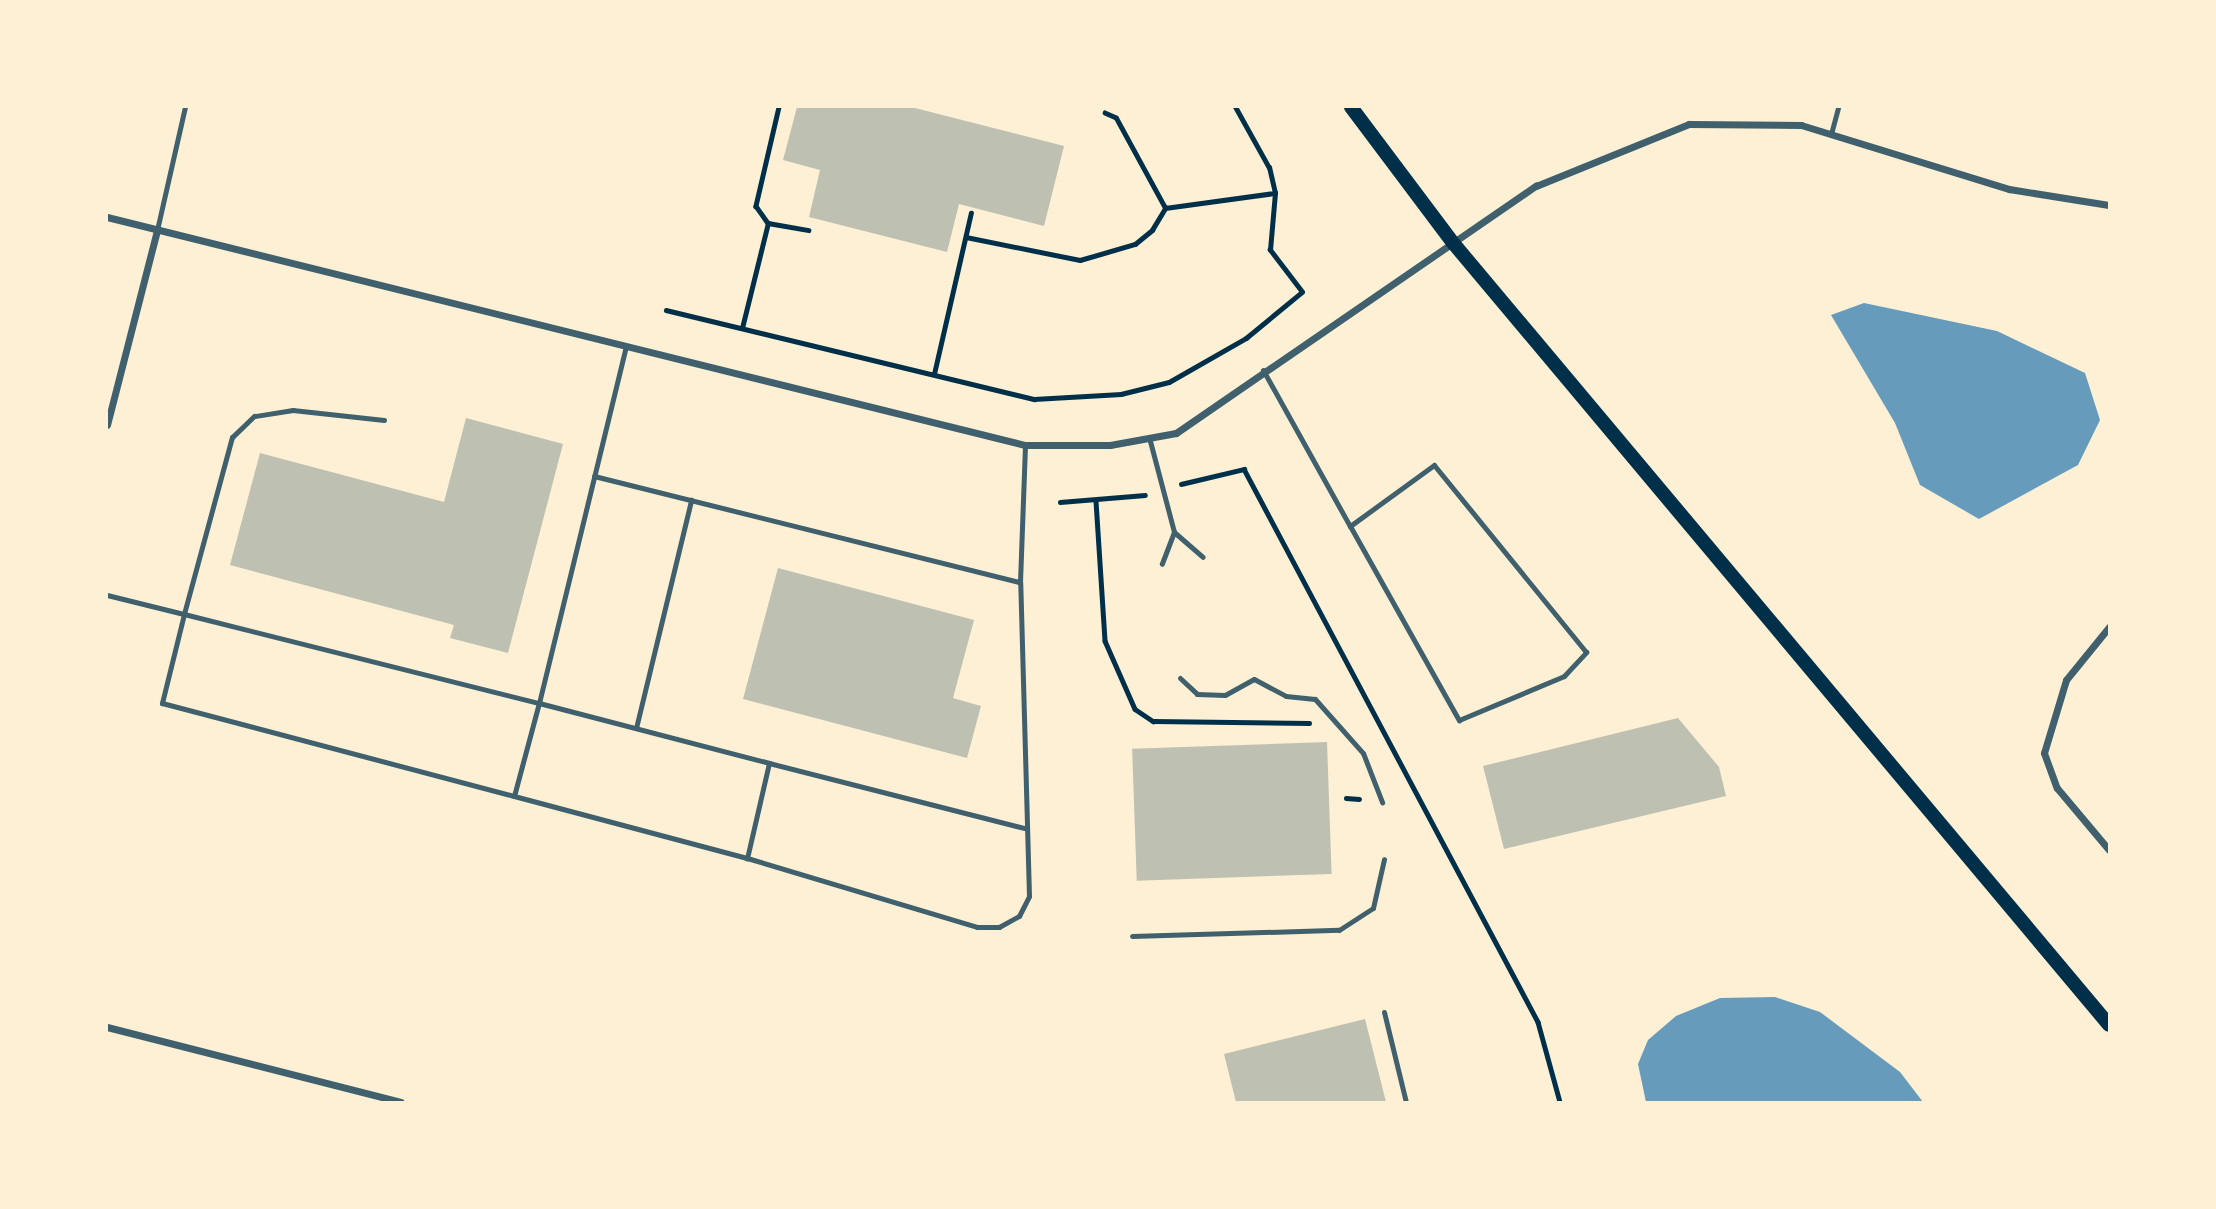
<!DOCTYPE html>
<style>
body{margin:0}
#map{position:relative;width:2216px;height:1209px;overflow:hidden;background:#fdf0d5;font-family:Cabin,sans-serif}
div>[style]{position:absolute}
.water>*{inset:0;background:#669bbc}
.building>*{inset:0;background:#bec0b2;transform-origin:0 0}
.path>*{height:4.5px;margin:-2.25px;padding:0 2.25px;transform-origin:2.25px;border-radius:2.25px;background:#003049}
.service>*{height:5px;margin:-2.5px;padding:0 2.5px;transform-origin:2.5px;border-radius:2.5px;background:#3f606c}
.minor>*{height:7px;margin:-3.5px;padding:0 3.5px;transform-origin:3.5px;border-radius:3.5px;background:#3f606c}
.secondary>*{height:14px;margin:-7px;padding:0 7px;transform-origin:7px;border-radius:7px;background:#003049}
span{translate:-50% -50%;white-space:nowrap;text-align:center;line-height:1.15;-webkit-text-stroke:7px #fdf0d5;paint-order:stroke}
.frame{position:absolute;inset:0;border:108px solid #fdf0d5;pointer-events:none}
</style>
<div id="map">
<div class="water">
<i style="clip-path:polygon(1864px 303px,1997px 331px,2085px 373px,2100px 420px,2078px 465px,1979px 519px,1920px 485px,1895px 423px,1831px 315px)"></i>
<i style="clip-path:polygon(1775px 997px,1820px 1012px,1900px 1072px,1923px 1102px,1646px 1102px,1638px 1064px,1648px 1040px,1676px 1016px,1720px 998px)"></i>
</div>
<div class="building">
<i style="clip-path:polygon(797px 107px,911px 107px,1064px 146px,1044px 226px,959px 204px,947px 252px,809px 217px,820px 170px,783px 160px)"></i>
<i style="clip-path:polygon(466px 418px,563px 444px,508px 653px,450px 638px,454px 625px,230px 565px,260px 453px,444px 502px)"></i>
<i style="clip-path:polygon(778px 568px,974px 620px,953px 698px,981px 706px,967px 758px,743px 699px)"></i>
<i style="clip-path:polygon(1678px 718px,1719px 767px,1726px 796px,1504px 849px,1483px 766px)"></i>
<i style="left:1327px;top:742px;width:132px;height:195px;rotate:88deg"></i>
<i style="clip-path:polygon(1365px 1019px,1386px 1102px,1236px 1102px,1224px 1054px)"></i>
</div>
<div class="path">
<i style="left:779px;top:107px;width:102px;rotate:103.1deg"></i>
<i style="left:756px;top:206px;width:21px;rotate:55deg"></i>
<i style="left:768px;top:223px;width:41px;rotate:9.9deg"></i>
<i style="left:1165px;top:208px;width:111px;rotate:-7.8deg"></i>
<i style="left:966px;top:237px;width:116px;rotate:11.4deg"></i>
<i style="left:1080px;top:260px;width:57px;rotate:-16.2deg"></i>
<i style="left:1135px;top:244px;width:22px;rotate:-39deg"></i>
<i style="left:1152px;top:230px;width:26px;rotate:-59deg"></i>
<i style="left:1165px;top:208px;width:102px;rotate:-118.6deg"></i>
<i style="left:1116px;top:118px;width:12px;rotate:-156deg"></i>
<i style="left:666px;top:310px;width:379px;rotate:13.6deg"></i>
<i style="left:1034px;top:399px;width:87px;rotate:-3.3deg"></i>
<i style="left:1121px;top:394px;width:49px;rotate:-14deg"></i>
<i style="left:1169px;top:382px;width:89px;rotate:-29.7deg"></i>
<i style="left:1246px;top:338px;width:72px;rotate:-39.4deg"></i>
<i style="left:1302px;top:292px;width:53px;rotate:-127.3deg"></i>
<i style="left:1270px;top:250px;width:57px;rotate:-85deg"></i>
<i style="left:1275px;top:193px;width:26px;rotate:-103deg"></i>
<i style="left:1269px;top:168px;width:70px;rotate:-119.1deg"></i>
<i style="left:742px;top:328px;width:108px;rotate:-76.1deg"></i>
<i style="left:934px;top:374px;width:165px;rotate:-77.1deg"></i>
<i style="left:1181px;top:484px;width:65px;rotate:-13.4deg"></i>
<i style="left:1244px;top:469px;width:626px;rotate:62deg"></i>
<i style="left:1538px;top:1022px;width:83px;rotate:74.6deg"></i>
<i style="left:1096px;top:501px;width:140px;rotate:86.3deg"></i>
<i style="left:1105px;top:641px;width:74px;rotate:66.2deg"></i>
<i style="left:1135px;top:709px;width:22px;rotate:34deg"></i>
<i style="left:1153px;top:721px;width:156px;rotate:0.7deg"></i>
<i style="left:1060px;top:502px;width:85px;rotate:-4.7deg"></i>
<i style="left:1346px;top:798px;width:13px;rotate:4deg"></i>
</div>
<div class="service">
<i style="left:1831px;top:134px;width:28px;rotate:-75deg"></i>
<i style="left:157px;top:230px;width:126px;rotate:-77.2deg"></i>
<i style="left:1263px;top:370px;width:179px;rotate:60.9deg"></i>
<i style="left:1350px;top:526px;width:223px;rotate:60.7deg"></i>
<i style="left:1459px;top:720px;width:114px;rotate:-22.7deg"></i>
<i style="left:1564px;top:676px;width:33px;rotate:-47deg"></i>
<i style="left:1586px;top:652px;width:241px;rotate:-129.1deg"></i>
<i style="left:1434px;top:465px;width:104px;rotate:144deg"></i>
<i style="left:384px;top:420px;width:92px;rotate:-173.7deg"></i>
<i style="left:293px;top:410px;width:39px;rotate:171deg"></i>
<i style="left:254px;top:416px;width:30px;rotate:136deg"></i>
<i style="left:232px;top:437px;width:183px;rotate:105.2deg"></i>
<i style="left:184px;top:614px;width:366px;rotate:14.1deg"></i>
<i style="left:539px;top:703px;width:367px;rotate:-76.3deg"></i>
<i style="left:1150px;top:441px;width:94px;rotate:75.2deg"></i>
<i style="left:1174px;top:532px;width:34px;rotate:111deg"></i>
<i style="left:594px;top:476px;width:439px;rotate:14deg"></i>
<i style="left:1174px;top:532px;width:38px;rotate:41deg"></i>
<i style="left:107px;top:595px;width:79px;rotate:13.9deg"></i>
<i style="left:184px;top:614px;width:92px;rotate:103.9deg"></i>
<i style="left:162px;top:703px;width:364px;rotate:14.8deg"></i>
<i style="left:514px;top:796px;width:96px;rotate:-75deg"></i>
<i style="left:539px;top:703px;width:238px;rotate:14.6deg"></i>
<i style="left:769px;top:763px;width:98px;rotate:103deg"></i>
<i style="left:747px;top:858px;width:240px;rotate:16.7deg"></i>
<i style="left:977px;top:927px;width:22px"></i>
<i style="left:999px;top:927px;width:23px;rotate:-29deg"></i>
<i style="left:1019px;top:916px;width:22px;rotate:-63deg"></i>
<i style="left:1029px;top:896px;width:314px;rotate:-91.6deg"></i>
<i style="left:1020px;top:582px;width:137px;rotate:-87.9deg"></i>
<i style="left:1180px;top:678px;width:23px;rotate:43deg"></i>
<i style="left:1197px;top:694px;width:28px;rotate:2deg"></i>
<i style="left:1225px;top:695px;width:33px;rotate:-29deg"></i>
<i style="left:1254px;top:679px;width:36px;rotate:28deg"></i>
<i style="left:1286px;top:696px;width:29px;rotate:6deg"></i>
<i style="left:1315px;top:699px;width:72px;rotate:48.4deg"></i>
<i style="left:1363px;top:753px;width:53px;rotate:68.8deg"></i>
<i style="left:636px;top:728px;width:235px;rotate:-76.4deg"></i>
<i style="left:769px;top:763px;width:266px;rotate:14.3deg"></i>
<i style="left:514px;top:796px;width:241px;rotate:14.9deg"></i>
<i style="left:1132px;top:936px;width:207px;rotate:-1.7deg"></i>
<i style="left:1339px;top:930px;width:40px;rotate:-32.9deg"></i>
<i style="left:1373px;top:908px;width:50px;rotate:-77.3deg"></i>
<i style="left:1384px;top:1012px;width:93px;rotate:76.3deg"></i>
</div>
<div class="minor">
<i style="left:107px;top:217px;width:946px;rotate:13.95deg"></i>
<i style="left:1025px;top:445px;width:85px"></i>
<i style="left:1110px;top:445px;width:67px;rotate:-10.3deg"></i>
<i style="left:1176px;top:433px;width:437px;rotate:-34.5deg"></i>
<i style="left:1536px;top:186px;width:165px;rotate:-22.1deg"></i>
<i style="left:1689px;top:124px;width:112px;rotate:0.5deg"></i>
<i style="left:1801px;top:125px;width:218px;rotate:17.1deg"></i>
<i style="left:2009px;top:189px;width:101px;rotate:9.1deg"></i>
<i style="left:107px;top:425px;width:201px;rotate:-75.6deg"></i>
<i style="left:2109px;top:627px;width:68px;rotate:129.1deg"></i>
<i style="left:2066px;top:680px;width:76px;rotate:106.8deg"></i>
<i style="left:2044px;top:753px;width:37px;rotate:70deg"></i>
<i style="left:2057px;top:788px;width:81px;rotate:50deg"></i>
<i style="left:107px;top:1027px;width:303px;rotate:14.3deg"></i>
</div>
<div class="secondary">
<i style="left:1351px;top:107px;width:171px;rotate:53.1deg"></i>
<i style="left:1454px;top:244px;width:1019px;rotate:50.01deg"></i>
</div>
<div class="frame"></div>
</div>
